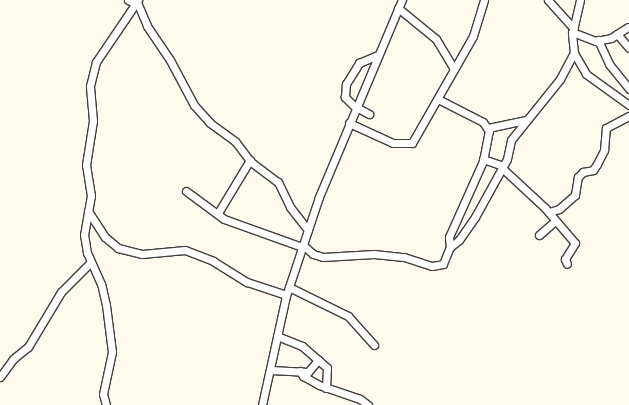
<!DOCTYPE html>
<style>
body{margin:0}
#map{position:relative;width:629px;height:405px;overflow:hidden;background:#fffaeb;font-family:Georgia,serif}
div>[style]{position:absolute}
.roads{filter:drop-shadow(1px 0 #3f3f3f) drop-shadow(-1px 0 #3f3f3f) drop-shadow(0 1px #3f3f3f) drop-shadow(0 -1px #3f3f3f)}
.minor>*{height:7px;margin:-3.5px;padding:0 3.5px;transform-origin:3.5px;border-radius:3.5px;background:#fff}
span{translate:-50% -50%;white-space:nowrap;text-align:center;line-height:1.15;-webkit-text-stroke:4px #fff;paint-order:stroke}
</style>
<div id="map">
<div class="roads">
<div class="minor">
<i style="left:128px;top:0;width:9px;rotate:27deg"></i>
<i style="left:548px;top:0;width:38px;rotate:48deg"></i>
<i style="left:580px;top:0;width:35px;rotate:103deg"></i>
<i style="left:572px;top:34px;width:19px;rotate:84deg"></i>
<i style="left:574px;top:53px;width:24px;rotate:60deg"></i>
<i style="left:586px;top:74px;width:53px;rotate:35.8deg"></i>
<i style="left:137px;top:2px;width:26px;rotate:67deg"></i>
<i style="left:147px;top:26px;width:41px;rotate:55.9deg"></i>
<i style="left:170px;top:60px;width:51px;rotate:61.9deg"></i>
<i style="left:194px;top:105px;width:24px;rotate:48deg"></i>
<i style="left:210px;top:123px;width:31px;rotate:36deg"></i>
<i style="left:235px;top:141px;width:26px;rotate:53deg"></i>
<i style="left:251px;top:162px;width:34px;rotate:37deg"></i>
<i style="left:278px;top:182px;width:28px;rotate:64deg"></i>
<i style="left:290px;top:207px;width:29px;rotate:52deg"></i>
<i style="left:398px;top:8px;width:49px;rotate:39.2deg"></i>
<i style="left:436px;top:39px;width:35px;rotate:59deg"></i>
<i style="left:572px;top:32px;width:26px;rotate:21deg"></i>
<i style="left:596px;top:41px;width:15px;rotate:-11deg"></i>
<i style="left:611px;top:38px;width:20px;rotate:-33deg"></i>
<i style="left:617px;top:34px;width:18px;rotate:49deg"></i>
<i style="left:598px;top:40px;width:26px;rotate:65deg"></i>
<i style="left:609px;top:64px;width:32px;rotate:51deg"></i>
<i style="left:356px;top:107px;width:15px;rotate:28deg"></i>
<i style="left:356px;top:108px;width:16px;rotate:-135deg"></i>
<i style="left:345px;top:97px;width:13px;rotate:-86deg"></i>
<i style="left:346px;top:84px;width:25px;rotate:-58deg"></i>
<i style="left:359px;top:63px;width:21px;rotate:-23deg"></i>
<i style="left:349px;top:123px;width:48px;rotate:24.4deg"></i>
<i style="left:393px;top:143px;width:19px"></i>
<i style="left:412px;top:143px;width:123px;rotate:-60.3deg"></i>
<i style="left:473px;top:36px;width:38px;rotate:-73deg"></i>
<i style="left:488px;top:128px;width:39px;rotate:-12deg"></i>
<i style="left:483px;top:159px;width:21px;rotate:19deg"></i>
<i style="left:502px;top:168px;width:59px;rotate:42.9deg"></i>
<i style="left:545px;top:208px;width:46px;rotate:49.4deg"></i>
<i style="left:575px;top:243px;width:19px;rotate:122deg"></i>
<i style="left:565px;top:259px;width:5px;rotate:68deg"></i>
<i style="left:186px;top:191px;width:47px;rotate:36.4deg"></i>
<i style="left:224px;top:219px;width:83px;rotate:19.7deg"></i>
<i style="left:88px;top:211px;width:31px;rotate:57deg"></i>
<i style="left:105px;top:237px;width:17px;rotate:40deg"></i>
<i style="left:118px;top:248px;width:25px;rotate:14deg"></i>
<i style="left:142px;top:254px;width:43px;rotate:-5.3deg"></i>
<i style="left:185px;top:250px;width:30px;rotate:21deg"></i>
<i style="left:213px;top:261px;width:40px;rotate:32deg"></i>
<i style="left:247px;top:282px;width:41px;rotate:18.4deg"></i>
<i style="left:549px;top:212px;width:10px;rotate:-17deg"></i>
<i style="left:559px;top:209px;width:21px;rotate:-41deg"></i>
<i style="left:575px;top:195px;width:18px;rotate:-81deg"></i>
<i style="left:578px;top:177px;width:7px;rotate:-45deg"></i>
<i style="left:583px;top:172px;width:10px;rotate:-11deg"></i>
<i style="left:593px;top:170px;width:7px;rotate:-56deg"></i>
<i style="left:597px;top:164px;width:16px;rotate:-63deg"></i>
<i style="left:604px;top:150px;width:22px;rotate:-85deg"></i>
<i style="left:606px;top:128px;width:26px;rotate:-28deg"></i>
<i style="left:218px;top:213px;width:62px;rotate:-58.9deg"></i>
<i style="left:539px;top:235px;width:21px;rotate:-41deg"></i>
<i style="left:303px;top:245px;width:13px;rotate:42deg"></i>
<i style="left:313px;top:254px;width:10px;rotate:17deg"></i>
<i style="left:323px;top:257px;width:51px;rotate:-3.4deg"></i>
<i style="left:374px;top:254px;width:30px;rotate:6deg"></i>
<i style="left:404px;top:257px;width:29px;rotate:18deg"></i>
<i style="left:432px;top:266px;width:11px;rotate:-10deg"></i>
<i style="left:443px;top:264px;width:18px;rotate:-68deg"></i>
<i style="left:450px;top:247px;width:10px;rotate:-96deg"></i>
<i style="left:449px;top:237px;width:83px;rotate:-65.9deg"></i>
<i style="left:483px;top:161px;width:31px;rotate:-79deg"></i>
<i style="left:489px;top:131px;width:11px;rotate:-124deg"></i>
<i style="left:483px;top:122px;width:51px;rotate:-152.9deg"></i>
<i style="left:450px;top:247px;width:11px;rotate:-38deg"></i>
<i style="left:459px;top:240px;width:28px;rotate:-55deg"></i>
<i style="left:475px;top:217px;width:66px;rotate:-61.1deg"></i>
<i style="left:507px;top:159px;width:19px;rotate:-78deg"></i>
<i style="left:511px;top:140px;width:78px;rotate:-51.2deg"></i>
<i style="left:560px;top:79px;width:30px;rotate:-62deg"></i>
<i style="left:289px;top:287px;width:66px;rotate:26.2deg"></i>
<i style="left:348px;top:316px;width:39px;rotate:48deg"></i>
<i style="left:277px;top:336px;width:27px;rotate:22deg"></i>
<i style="left:302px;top:346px;width:33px;rotate:41deg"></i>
<i style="left:327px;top:368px;width:20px;rotate:93deg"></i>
<i style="left:271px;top:370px;width:37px;rotate:3deg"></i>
<i style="left:308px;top:372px;width:16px;rotate:-50deg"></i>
<i style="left:300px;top:371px;width:6px;rotate:59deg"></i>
<i style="left:303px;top:376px;width:18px;rotate:29deg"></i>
<i style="left:319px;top:385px;width:43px;rotate:18.9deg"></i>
<i style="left:360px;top:399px;width:10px;rotate:37deg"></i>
<i style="left:0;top:377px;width:22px;rotate:-54deg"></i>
<i style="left:13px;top:359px;width:19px;rotate:-39deg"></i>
<i style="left:28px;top:347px;width:64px;rotate:-59deg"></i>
<i style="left:61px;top:292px;width:42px;rotate:-45deg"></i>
<i style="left:106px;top:405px;width:11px;rotate:-105deg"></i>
<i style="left:103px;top:394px;width:43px;rotate:-77.9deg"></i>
<i style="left:112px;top:352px;width:47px;rotate:-97.3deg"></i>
<i style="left:106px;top:305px;width:22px;rotate:-103deg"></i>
<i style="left:101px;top:284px;width:34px;rotate:-114deg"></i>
<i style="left:87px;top:253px;width:18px;rotate:-99deg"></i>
<i style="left:84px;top:235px;width:40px;rotate:-80deg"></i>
<i style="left:91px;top:196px;width:31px;rotate:-99deg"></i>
<i style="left:86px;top:165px;width:45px;rotate:-81deg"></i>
<i style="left:93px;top:121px;width:35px;rotate:-95deg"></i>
<i style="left:90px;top:86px;width:25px;rotate:-76deg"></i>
<i style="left:96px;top:62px;width:75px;rotate:-55.9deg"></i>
<i style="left:262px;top:405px;width:112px;rotate:-77.6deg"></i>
<i style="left:286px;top:296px;width:104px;rotate:-71.6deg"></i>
<i style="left:319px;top:197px;width:214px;rotate:-67.2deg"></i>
</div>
</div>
</div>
